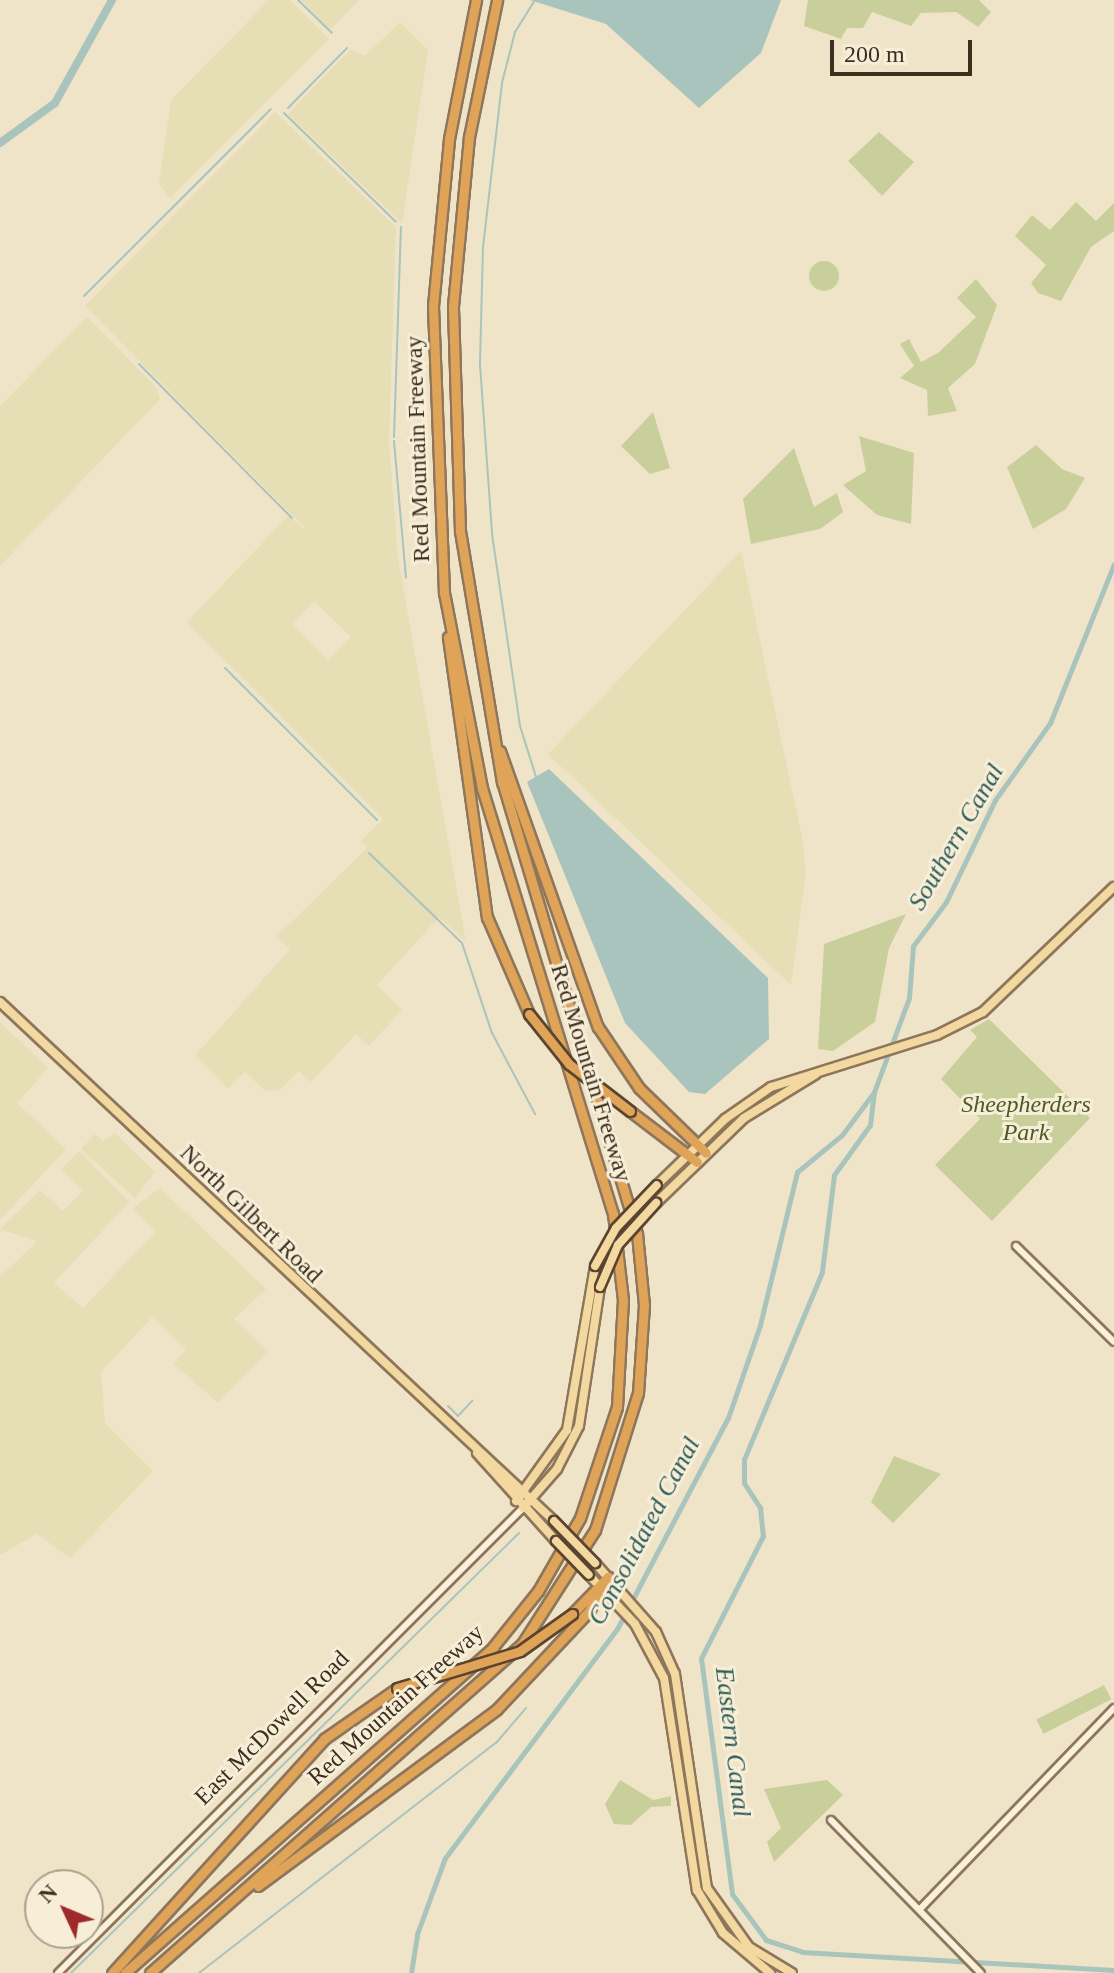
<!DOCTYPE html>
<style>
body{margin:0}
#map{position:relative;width:1114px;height:1973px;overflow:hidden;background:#f0e4c8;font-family:"Times New Roman",serif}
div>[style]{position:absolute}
.farmland>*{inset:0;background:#e6deb5}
.green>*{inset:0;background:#c9cf9b;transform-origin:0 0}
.round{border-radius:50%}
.water>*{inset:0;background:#a9c4bc}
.stream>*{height:2px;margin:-1px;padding:0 1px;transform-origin:1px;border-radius:1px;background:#a9c4bc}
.canal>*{height:5px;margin:-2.5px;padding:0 2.5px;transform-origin:2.5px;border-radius:2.5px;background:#a9c4bc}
.river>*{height:8px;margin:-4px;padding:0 4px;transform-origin:4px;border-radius:4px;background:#a9c4bc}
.roads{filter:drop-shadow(2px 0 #8d765c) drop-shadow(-2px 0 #8d765c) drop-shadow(0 2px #8d765c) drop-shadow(0 -2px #8d765c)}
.minor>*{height:6px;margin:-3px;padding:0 3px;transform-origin:3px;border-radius:3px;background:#faf1dc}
.major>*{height:8px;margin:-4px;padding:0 4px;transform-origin:4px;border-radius:4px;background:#f3d9a0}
.highway>*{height:9px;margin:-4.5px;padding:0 4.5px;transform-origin:4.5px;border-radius:4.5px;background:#e0a458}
.bridges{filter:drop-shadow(2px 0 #5b4430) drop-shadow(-2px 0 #5b4430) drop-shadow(0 2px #5b4430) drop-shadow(0 -2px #5b4430)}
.major-bridge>*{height:8px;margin:-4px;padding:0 4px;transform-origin:4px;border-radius:4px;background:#f3d9a0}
.highway-bridge>*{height:9px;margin:-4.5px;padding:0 4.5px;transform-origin:4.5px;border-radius:4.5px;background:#e0a458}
span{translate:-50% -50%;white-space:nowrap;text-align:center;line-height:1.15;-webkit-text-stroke:6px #f7eed8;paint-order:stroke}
.street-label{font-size:24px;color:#3d2e20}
.park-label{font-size:24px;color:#4d5a26;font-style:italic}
.water-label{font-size:26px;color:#2f5d5a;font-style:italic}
.north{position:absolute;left:24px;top:1869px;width:80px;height:80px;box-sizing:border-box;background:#f7eed8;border:2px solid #ada18e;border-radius:50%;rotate:314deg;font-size:22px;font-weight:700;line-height:32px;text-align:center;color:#3d2e20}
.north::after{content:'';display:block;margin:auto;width:28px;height:36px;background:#9e2a2b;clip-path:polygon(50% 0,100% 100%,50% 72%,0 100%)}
.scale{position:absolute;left:830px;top:40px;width:142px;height:36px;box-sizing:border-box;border:4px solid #3d2e20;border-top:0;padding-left:10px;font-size:24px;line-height:28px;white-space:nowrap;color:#3d2e20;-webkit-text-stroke:6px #f7eed8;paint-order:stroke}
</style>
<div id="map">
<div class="farmland">
<i style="clip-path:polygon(269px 0,290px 0,329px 39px,170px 198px,159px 183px,171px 100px)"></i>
<i style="clip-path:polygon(301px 0,359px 0,330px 30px)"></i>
<i style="clip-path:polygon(400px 22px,428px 50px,402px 223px,288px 114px,351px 49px,365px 56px)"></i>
<i style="clip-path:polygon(evenodd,275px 112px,396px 227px,389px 441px,398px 558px,466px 942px,439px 917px,377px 985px,402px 1010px,369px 1046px,356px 1034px,311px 1082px,299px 1071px,280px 1090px,265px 1091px,245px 1072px,228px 1089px,195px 1056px,290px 949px,277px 936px,367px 848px,361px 841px,383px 819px,187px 622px,288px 516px,309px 532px,85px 306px,275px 112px,314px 601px,351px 637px,328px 660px,292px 624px,314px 601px)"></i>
<i style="clip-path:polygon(87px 317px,156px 387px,160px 399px,0 566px,0 406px)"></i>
<i style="clip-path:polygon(741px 551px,802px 837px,806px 872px,791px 985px,548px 754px)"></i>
<i style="clip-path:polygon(0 1022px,48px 1068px,17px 1103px,66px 1149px,0 1220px)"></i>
<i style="clip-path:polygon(115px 1133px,155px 1172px,135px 1198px,81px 1149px,95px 1134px,103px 1141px)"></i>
<i style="clip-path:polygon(79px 1151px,129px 1202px,54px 1283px,83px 1308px,155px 1232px,133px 1208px,160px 1188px,266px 1289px,234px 1319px,267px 1352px,218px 1403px,174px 1364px,186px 1349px,153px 1316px,101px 1372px,105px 1423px,153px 1471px,70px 1558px,37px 1534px,0 1555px,0 1277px,37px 1241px,0 1229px,40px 1190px,63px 1211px,83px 1191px,61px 1169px)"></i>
</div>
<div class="green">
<i style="clip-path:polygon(808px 0,979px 0,991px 12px,978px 27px,956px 12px,921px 13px,911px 26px,872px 12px,863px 28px,847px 28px,841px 39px,804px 26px)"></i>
<i style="clip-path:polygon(879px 132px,914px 162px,882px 196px,848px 161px)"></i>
<i style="clip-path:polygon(1076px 202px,1096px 221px,1114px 203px,1114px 231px,1091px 247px,1061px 301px,1038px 293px,1031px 283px,1046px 265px,1015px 236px,1032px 215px,1050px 230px)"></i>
<i class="round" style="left:809px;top:261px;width:30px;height:30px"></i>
<i style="clip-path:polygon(976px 279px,997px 305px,975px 364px,948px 388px,957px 411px,928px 416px,927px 390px,900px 378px,914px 366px,900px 344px,909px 339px,921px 362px,938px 353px,976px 317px,957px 298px)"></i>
<i style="clip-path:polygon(653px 412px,670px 468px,650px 474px,621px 446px)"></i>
<i style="clip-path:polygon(859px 436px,914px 453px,911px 524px,877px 515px,843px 485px,866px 471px)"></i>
<i style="clip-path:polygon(1036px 445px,1062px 469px,1085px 478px,1066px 509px,1033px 529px,1007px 467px)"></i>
<i style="clip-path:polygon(794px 448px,814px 507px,837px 493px,843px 512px,820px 529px,751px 544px,743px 499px)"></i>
<i style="clip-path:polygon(906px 914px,889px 948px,875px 1022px,833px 1051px,818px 1049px,824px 944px)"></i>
<i style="clip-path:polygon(989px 1019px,1090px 1118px,992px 1221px,935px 1165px,980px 1119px,941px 1079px,977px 1037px,970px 1030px)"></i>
<i style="clip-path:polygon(894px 1456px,941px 1474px,893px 1523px,871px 1502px)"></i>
<i style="left:1104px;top:1685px;width:16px;height:76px;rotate:63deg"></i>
<i style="clip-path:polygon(620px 1780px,653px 1800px,671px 1796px,671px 1806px,651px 1807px,631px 1825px,614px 1824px,605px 1804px)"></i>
<i style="clip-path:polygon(827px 1780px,843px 1795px,774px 1862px,767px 1842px,781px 1828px,764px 1789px)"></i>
</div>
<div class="water">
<i style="clip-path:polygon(530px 0,781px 0,761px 53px,699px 108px,606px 24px)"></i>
<i style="clip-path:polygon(549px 769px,768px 978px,769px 1039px,705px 1094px,689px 1092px,625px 1023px,527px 782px)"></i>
</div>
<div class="stream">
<i style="left:298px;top:0;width:47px;rotate:44.1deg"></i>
<i style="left:535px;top:0;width:38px;rotate:122deg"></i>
<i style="left:515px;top:32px;width:53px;rotate:104.3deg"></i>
<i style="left:502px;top:83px;width:165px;rotate:96.6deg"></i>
<i style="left:483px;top:247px;width:118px;rotate:91.5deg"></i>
<i style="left:480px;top:365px;width:169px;rotate:85.9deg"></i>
<i style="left:492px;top:534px;width:194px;rotate:81.7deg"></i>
<i style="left:520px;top:726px;width:57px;rotate:72.5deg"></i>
<i style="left:288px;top:108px;width:84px;rotate:-45.5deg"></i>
<i style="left:284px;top:113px;width:156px;rotate:44.2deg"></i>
<i style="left:84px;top:296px;width:264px;rotate:-45deg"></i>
<i style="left:139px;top:364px;width:217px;rotate:45.2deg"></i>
<i style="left:394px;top:437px;width:210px;rotate:-88.1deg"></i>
<i style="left:394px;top:441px;width:137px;rotate:85deg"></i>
<i style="left:225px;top:668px;width:215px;rotate:45deg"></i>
<i style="left:369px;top:853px;width:129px;rotate:44.1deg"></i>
<i style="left:462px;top:943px;width:95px;rotate:71.6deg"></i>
<i style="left:492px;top:1033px;width:92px;rotate:62deg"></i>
<i style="left:448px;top:1406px;width:14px;rotate:45deg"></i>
<i style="left:458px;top:1416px;width:21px;rotate:-47deg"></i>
<i style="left:71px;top:1973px;width:628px;rotate:-44.48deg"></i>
<i style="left:199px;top:1973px;width:376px;rotate:-37.8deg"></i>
<i style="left:496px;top:1743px;width:46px;rotate:-49.4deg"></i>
</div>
<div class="canal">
<i style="left:874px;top:1092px;width:33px;rotate:97deg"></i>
<i style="left:870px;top:1125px;width:62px;rotate:125.8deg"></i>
<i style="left:834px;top:1175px;width:98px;rotate:97.1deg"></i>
<i style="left:822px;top:1272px;width:203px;rotate:112.6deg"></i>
<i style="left:744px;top:1459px;width:24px;rotate:90deg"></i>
<i style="left:744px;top:1483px;width:30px;rotate:57deg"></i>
<i style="left:760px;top:1508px;width:28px;rotate:84deg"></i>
<i style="left:763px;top:1536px;width:137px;rotate:116.9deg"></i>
<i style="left:701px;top:1658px;width:238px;rotate:82.5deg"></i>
<i style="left:732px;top:1894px;width:57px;rotate:53.5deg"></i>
<i style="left:766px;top:1940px;width:38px;rotate:18deg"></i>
<i style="left:802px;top:1952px;width:313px;rotate:3.3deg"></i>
<i style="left:411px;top:1973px;width:39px;rotate:-81deg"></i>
<i style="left:417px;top:1934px;width:81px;rotate:-69.8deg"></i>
<i style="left:445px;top:1858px;width:286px;rotate:-53.1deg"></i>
<i style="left:617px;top:1629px;width:238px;rotate:-62.3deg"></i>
<i style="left:728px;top:1418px;width:98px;rotate:-71deg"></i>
<i style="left:760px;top:1325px;width:157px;rotate:-76.4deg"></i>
<i style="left:797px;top:1172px;width:58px;rotate:-39.4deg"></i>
<i style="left:842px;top:1135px;width:54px;rotate:-53.3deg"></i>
<i style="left:874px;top:1092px;width:100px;rotate:-69.6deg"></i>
<i style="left:909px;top:998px;width:52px;rotate:-85.6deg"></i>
<i style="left:913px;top:946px;width:55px;rotate:-53.1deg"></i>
<i style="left:946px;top:902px;width:113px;rotate:-64.3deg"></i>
<i style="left:995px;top:800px;width:95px;rotate:-54.5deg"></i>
<i style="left:1050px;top:723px;width:171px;rotate:-68.1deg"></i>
</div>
<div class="river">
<i style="left:0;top:143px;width:68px;rotate:-36deg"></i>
<i style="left:55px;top:103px;width:118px;rotate:-61deg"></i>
</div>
<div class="roads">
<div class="minor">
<i style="left:1016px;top:1246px;width:137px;rotate:44.4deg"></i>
<i style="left:831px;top:1820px;width:214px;rotate:45.6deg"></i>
<i style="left:921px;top:1908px;width:278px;rotate:-46deg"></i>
<i style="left:58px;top:1973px;width:658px;rotate:-45deg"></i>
</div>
<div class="major">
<i style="left:0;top:1002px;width:759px;rotate:43.13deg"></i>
<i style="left:657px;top:1185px;width:95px;rotate:-44.1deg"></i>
<i style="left:725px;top:1119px;width:56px;rotate:-34.8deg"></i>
<i style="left:771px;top:1087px;width:174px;rotate:-17.4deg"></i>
<i style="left:937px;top:1035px;width:51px;rotate:-26.6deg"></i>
<i style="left:983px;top:1012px;width:181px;rotate:-43.7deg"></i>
<i style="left:656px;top:1203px;width:122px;rotate:-44deg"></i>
<i style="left:744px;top:1118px;width:84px;rotate:-31.4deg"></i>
<i style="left:477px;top:1453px;width:118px;rotate:48.1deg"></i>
<i style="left:516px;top:1501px;width:87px;rotate:-54.3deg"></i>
<i style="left:567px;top:1430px;width:166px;rotate:-80.3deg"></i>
<i style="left:523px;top:1508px;width:52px;rotate:-48.9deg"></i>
<i style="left:557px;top:1469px;width:48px;rotate:-62.9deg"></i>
<i style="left:579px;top:1426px;width:141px;rotate:-81.4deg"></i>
<i style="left:595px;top:1563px;width:92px;rotate:48.5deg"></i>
<i style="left:656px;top:1632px;width:46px;rotate:65.7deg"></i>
<i style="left:675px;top:1674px;width:216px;rotate:81.5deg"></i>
<i style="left:707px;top:1888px;width:72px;rotate:54.6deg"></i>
<i style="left:749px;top:1947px;width:50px;rotate:31.2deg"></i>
<i style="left:589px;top:1575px;width:67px;rotate:46.8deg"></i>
<i style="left:635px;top:1624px;width:61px;rotate:61.8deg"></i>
<i style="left:664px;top:1678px;width:215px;rotate:81.2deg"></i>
<i style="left:697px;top:1890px;width:50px;rotate:58.8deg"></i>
<i style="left:723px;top:1933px;width:62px;rotate:40.4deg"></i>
</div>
<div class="highway">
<i style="left:448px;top:637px;width:283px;rotate:82.1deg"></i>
<i style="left:487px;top:917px;width:106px;rotate:66.6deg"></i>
<i style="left:500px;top:751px;width:293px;rotate:70.5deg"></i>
<i style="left:598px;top:1027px;width:73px;rotate:56.1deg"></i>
<i style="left:639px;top:1088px;width:93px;rotate:44.1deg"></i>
<i style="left:630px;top:1111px;width:84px;rotate:37.3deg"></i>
<i style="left:572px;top:1614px;width:52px;rotate:-45.8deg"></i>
<i style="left:258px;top:1886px;width:297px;rotate:-36.5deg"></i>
<i style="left:497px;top:1709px;width:134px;rotate:-46.8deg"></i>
<i style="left:589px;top:1611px;width:39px;rotate:-61deg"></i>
<i style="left:112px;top:1973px;width:316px;rotate:-47.8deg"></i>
<i style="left:324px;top:1739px;width:89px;rotate:-34.9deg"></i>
<i style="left:125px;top:1973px;width:492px;rotate:-41.5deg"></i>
<i style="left:493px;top:1647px;width:72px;rotate:-51.2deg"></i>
<i style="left:538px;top:1591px;width:84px;rotate:-60.1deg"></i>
<i style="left:580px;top:1518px;width:117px;rotate:-71.6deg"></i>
<i style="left:617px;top:1407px;width:107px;rotate:-86.8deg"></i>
<i style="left:623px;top:1300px;width:87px;rotate:-96.6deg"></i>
<i style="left:613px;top:1214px;width:446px;rotate:-107.1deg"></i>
<i style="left:482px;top:788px;width:199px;rotate:-101deg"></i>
<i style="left:444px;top:593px;width:287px;rotate:-92.2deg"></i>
<i style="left:433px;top:306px;width:168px;rotate:-84.5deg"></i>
<i style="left:449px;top:139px;width:142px;rotate:-79deg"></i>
<i style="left:150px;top:1973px;width:497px;rotate:-41.5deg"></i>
<i style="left:522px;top:1644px;width:135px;rotate:-57.4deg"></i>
<i style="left:595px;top:1530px;width:144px;rotate:-72.6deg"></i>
<i style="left:638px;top:1393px;width:88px;rotate:-86.1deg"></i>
<i style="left:644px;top:1305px;width:71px;rotate:-95.6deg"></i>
<i style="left:637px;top:1234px;width:472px;rotate:-106.6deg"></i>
<i style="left:502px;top:782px;width:254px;rotate:-99.5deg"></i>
<i style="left:460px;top:531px;width:225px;rotate:-91.8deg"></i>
<i style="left:453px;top:306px;width:170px;rotate:-84.6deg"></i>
<i style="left:469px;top:137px;width:140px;rotate:-78.4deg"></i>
</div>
</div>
<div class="bridges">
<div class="major-bridge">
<i style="left:595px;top:1266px;width:43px;rotate:-61.1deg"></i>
<i style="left:616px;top:1228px;width:59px;rotate:-46.4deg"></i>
<i style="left:600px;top:1287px;width:46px;rotate:-66.8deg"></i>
<i style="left:618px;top:1245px;width:57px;rotate:-47.9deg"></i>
<i style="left:554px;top:1521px;width:59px;rotate:45.7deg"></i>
<i style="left:556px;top:1541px;width:47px;rotate:45.9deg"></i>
</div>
<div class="highway-bridge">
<i style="left:529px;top:1014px;width:64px;rotate:51.3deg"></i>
<i style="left:569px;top:1064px;width:77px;rotate:37.6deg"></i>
<i style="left:397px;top:1688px;width:128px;rotate:-16.7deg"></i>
<i style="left:520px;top:1651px;width:64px;rotate:-35.4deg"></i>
</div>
</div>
<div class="street-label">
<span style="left:418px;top:449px;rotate:-92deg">Red Mountain Freeway</span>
<span style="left:591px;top:1073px;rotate:73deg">Red Mountain Freeway</span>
<span style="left:251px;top:1214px;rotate:44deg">North Gilbert Road</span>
<span style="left:396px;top:1705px;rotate:-42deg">Red Mountain Freeway</span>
<span style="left:272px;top:1728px;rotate:-45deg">East McDowell Road</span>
</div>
<div class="park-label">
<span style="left:1026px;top:1119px">Sheepherders<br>Park</span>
</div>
<div class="water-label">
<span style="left:956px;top:837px;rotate:-60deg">Southern Canal</span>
<span style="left:644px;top:1531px;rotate:-62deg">Consolidated Canal</span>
<span style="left:733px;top:1742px;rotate:83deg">Eastern Canal</span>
</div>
<div class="north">N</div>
<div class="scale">200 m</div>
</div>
